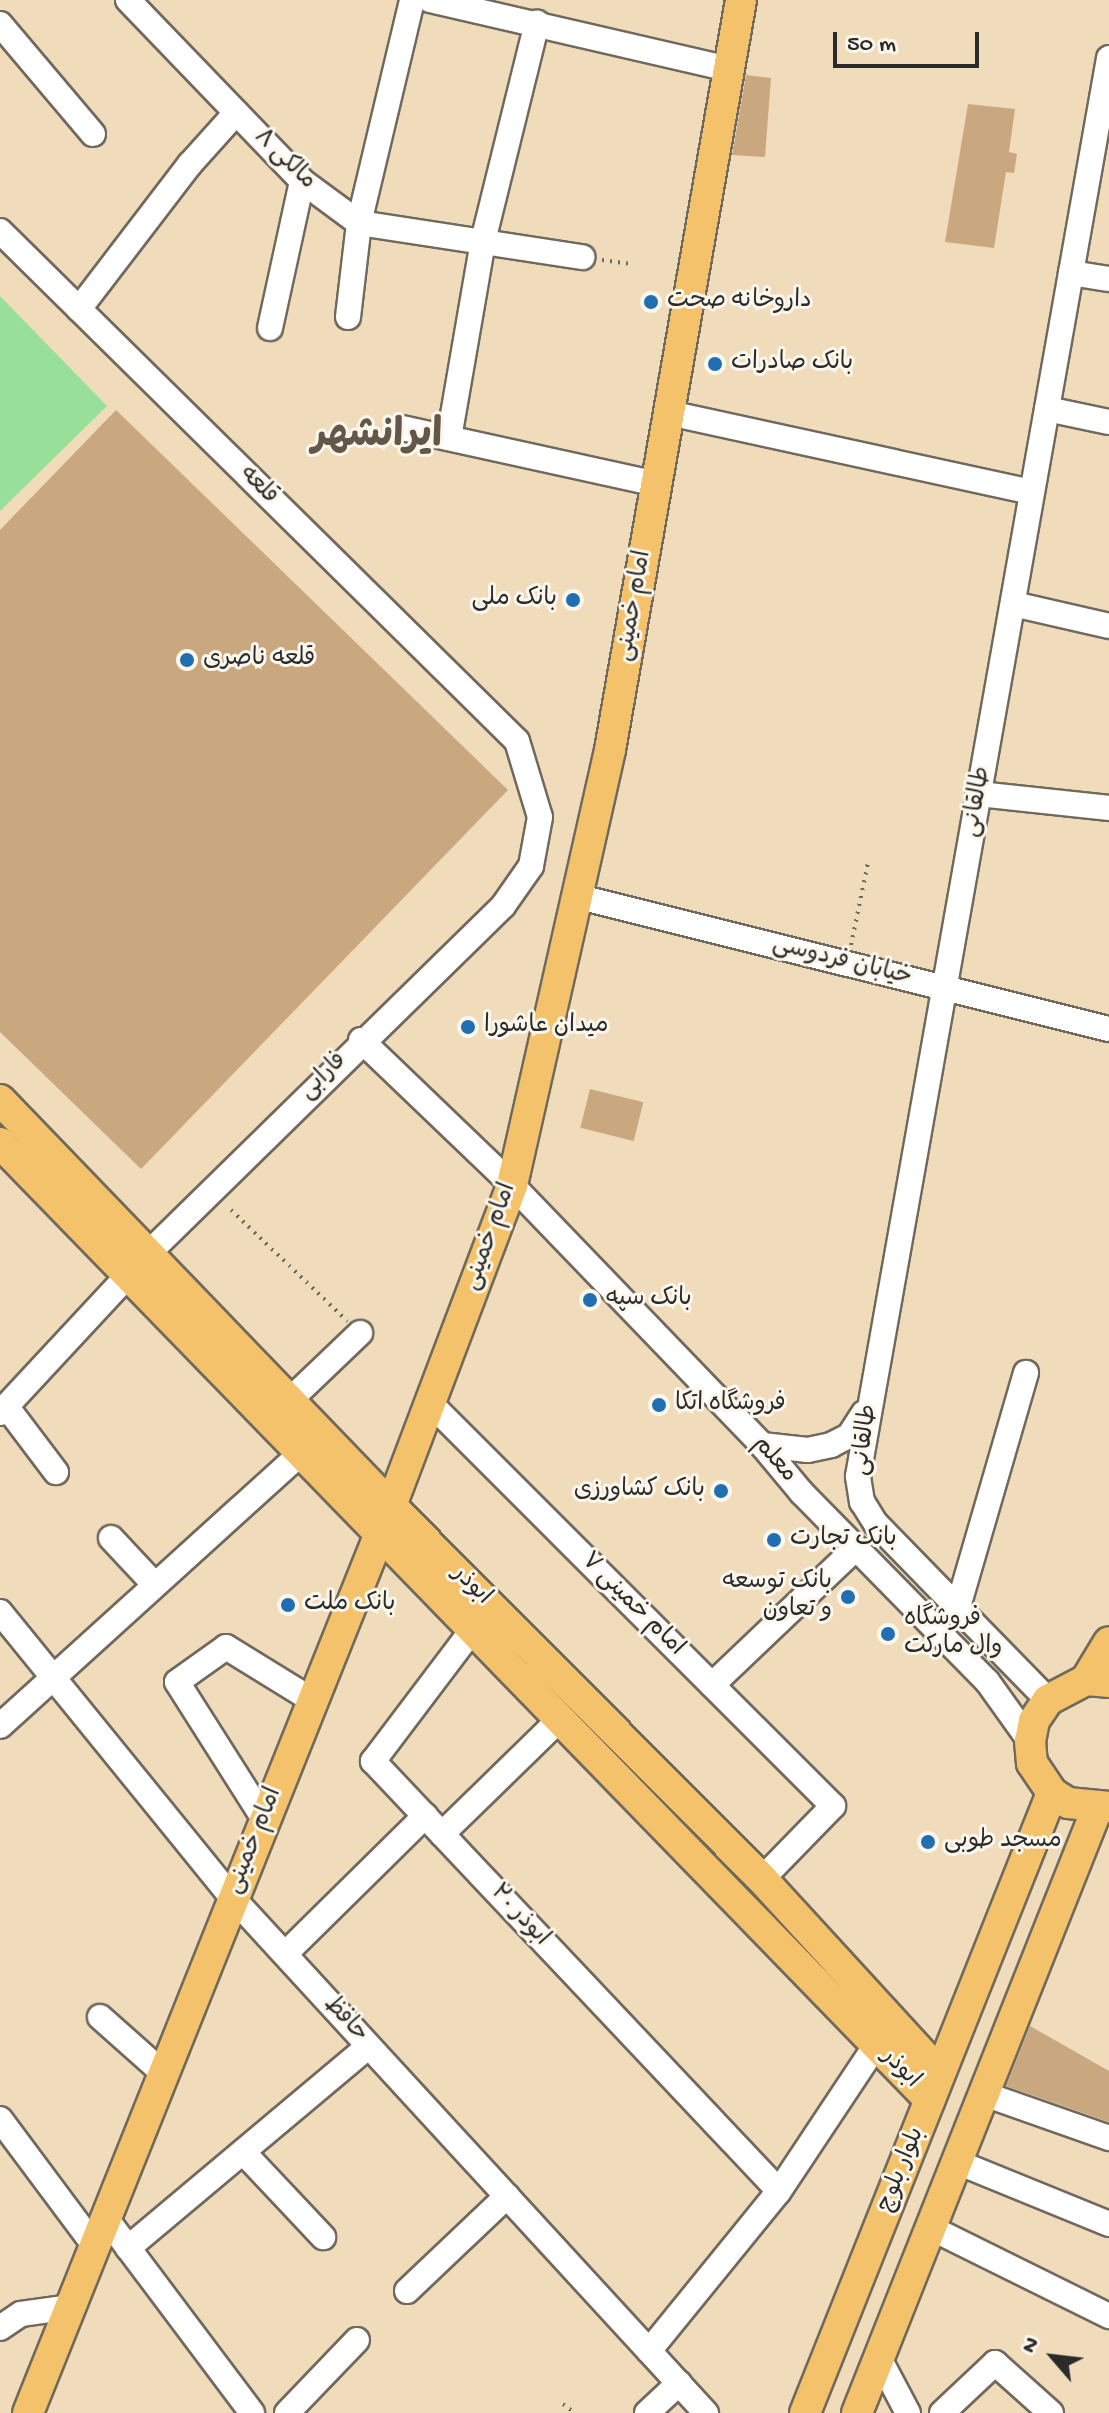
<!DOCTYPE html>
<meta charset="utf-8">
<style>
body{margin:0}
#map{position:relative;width:1109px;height:2413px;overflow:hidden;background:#f0dcbb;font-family:"Gochi Hand","Playpen Sans Arabic",sans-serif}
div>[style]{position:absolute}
.green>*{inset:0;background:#98df99}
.building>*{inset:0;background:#c9a880;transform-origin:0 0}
.path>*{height:4px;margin-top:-2px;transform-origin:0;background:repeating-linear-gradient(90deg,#70695d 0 2px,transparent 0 8px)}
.roads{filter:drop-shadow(2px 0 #70695d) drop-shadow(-2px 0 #70695d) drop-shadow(0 2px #70695d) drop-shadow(0 -2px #70695d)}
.minor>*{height:24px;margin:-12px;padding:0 12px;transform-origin:12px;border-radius:12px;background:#fff}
.major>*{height:30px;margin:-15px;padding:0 15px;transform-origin:15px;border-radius:15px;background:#f4c26a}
.dots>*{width:22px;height:22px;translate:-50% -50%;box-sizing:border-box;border:4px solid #fbf7ec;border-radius:50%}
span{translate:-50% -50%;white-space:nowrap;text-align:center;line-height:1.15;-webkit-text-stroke:6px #fbf7ec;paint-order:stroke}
.street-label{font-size:24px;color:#2b2b2b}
.poi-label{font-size:24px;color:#2b2b2b}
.left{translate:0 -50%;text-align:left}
.right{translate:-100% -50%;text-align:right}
.town-label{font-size:40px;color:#625749;font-weight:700}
.north{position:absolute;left:1013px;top:2317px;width:80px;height:80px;-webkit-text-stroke:6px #fbf7ec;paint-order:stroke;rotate:298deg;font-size:22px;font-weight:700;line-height:32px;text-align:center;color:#2b2b2b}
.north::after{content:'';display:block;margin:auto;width:28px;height:36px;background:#2b2b2b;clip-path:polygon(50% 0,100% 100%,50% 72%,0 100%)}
.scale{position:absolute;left:833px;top:32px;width:146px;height:36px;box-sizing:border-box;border:4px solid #2b2b2b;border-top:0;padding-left:10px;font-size:24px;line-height:28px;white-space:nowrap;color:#2b2b2b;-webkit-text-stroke:6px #fbf7ec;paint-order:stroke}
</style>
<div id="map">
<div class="green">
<i style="clip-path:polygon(0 296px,107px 406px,0 511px)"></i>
</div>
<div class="building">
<i style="clip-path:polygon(746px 75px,771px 78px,765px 157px,732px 155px)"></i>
<i style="clip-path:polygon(968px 104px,1015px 109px,1009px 152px,1017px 154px,1014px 173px,1006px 172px,994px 248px,945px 242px)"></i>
<i style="clip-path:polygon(116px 410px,508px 790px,141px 1169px,0 1032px,0 530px)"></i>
<i style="left:590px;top:1089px;width:55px;height:40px;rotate:14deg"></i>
<i style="clip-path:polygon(1030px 2026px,1109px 2071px,1109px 2122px,1006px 2086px)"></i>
</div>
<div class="path">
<i style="left:602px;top:260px;width:29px;rotate:8deg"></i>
<i style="left:851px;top:945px;width:84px;rotate:-78.3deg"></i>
<i style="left:231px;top:1210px;width:161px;rotate:43.7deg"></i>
<i style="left:563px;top:2404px;width:15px;rotate:37deg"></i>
</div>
<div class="roads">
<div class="minor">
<i style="left:128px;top:0;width:251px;rotate:46.1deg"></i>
<i style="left:302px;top:181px;width:71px;rotate:36.4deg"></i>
<i style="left:359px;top:223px;width:226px;rotate:8.7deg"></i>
<i style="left:430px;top:0;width:307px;rotate:13deg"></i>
<i style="left:0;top:24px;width:144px;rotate:49.8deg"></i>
<i style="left:0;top:231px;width:726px;rotate:44.61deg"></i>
<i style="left:517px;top:741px;width:79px;rotate:73.2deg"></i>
<i style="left:540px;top:817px;width:50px;rotate:100.4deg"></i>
<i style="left:531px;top:866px;width:49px;rotate:125deg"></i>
<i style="left:503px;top:906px;width:494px;rotate:135.6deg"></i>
<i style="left:1071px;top:273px;width:38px;rotate:9deg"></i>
<i style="left:79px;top:309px;width:183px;rotate:-52.6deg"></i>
<i style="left:190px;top:164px;width:69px;rotate:-48deg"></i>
<i style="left:348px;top:317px;width:95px;rotate:-83.3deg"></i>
<i style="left:359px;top:223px;width:229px;rotate:-76.6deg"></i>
<i style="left:270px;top:328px;width:150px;rotate:-77.7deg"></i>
<i style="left:1047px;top:409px;width:63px;rotate:11.8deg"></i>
<i style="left:669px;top:413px;width:371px;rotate:12.3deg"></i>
<i style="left:402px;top:428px;width:260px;rotate:12.4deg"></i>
<i style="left:449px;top:438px;width:200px;rotate:-80.2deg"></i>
<i style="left:483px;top:241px;width:225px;rotate:-76.1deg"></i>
<i style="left:1013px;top:604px;width:98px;rotate:12.9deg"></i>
<i style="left:979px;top:794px;width:131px;rotate:6.1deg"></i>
<i style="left:575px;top:896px;width:550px;rotate:13.99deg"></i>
<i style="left:361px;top:1040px;width:209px;rotate:43.8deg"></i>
<i style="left:512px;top:1185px;width:361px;rotate:46.1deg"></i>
<i style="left:762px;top:1445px;width:62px;rotate:50.2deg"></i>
<i style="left:802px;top:1493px;width:264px;rotate:45.5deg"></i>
<i style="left:987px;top:1681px;width:74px;rotate:54.4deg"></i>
<i style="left:290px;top:1400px;width:97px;rotate:-43.7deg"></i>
<i style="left:430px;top:1403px;width:570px;rotate:45deg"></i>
<i style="left:833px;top:1806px;width:102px;rotate:134.2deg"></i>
<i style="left:6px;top:1406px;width:83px;rotate:52.9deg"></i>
<i style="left:0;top:1413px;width:191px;rotate:-47.1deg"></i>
<i style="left:762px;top:1445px;width:46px;rotate:6.2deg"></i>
<i style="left:808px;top:1450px;width:24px;rotate:-12deg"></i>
<i style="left:831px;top:1445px;width:20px;rotate:-27deg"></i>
<i style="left:849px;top:1436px;width:27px;rotate:-57deg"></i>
<i style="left:111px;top:1538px;width:63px;rotate:46.9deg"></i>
<i style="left:958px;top:1607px;width:244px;rotate:-73.8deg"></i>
<i style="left:0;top:1612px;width:367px;rotate:50.9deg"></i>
<i style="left:232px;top:1897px;width:701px;rotate:47.43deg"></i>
<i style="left:473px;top:1629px;width:166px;rotate:127.1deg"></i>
<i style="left:373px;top:1761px;width:591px;rotate:46.64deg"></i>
<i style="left:712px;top:1685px;width:199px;rotate:-43.6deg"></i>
<i style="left:1048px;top:1700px;width:246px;rotate:-134.3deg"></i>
<i style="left:876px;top:1524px;width:26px;rotate:-122deg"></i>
<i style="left:862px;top:1502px;width:26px;rotate:-99deg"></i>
<i style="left:858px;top:1476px;width:1440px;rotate:-79.96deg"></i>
<i style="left:0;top:1726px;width:406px;rotate:-42.2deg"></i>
<i style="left:264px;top:1819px;width:162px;rotate:-122.4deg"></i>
<i style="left:177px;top:1682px;width:60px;rotate:-35.5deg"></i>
<i style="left:226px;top:1647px;width:101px;rotate:31.6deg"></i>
<i style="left:442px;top:1834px;width:166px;rotate:-44.3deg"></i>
<i style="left:285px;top:1954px;width:197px;rotate:-44.6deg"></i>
<i style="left:100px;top:2017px;width:84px;rotate:41.6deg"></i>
<i style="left:984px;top:2094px;width:133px;rotate:19.4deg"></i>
<i style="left:0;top:2119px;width:157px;rotate:53.3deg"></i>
<i style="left:243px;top:2152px;width:117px;rotate:46.7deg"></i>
<i style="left:957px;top:2162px;width:164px;rotate:22.2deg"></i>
<i style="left:105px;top:2217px;width:245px;rotate:53.1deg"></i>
<i style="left:931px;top:2228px;width:199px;rotate:26.3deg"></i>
<i style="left:128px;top:2248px;width:314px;rotate:-40deg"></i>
<i style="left:407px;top:2291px;width:138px;rotate:-43.5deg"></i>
<i style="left:0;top:2328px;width:25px;rotate:-34deg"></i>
<i style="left:21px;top:2314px;width:49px;rotate:-8.1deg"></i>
<i style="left:649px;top:2351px;width:206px;rotate:-50.9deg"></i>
<i style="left:779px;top:2191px;width:175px;rotate:-56.4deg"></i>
<i style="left:879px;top:2358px;width:62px;rotate:62.2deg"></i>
<i style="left:287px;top:2413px;width:101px;rotate:-46.2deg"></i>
<i style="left:647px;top:2413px;width:44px;rotate:-43.2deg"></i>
<i style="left:942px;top:2413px;width:73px;rotate:-43.3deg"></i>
<i style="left:995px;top:2363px;width:75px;rotate:41.8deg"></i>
</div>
<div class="major">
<i style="left:0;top:1100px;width:564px;rotate:46.08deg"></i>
<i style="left:391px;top:1506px;width:526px;rotate:45.15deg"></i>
<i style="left:762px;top:1879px;width:263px;rotate:47.5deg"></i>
<i style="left:0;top:1143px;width:1334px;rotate:45.82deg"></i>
<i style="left:1086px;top:1680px;width:44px;rotate:-58.8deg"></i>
<i style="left:1109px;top:1682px;width:23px;rotate:-175deg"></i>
<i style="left:1086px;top:1680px;width:43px;rotate:152.2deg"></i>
<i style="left:1048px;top:1700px;width:25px;rotate:124deg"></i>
<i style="left:1034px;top:1721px;width:20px;rotate:101deg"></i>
<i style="left:1030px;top:1741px;width:22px;rotate:85deg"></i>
<i style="left:1032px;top:1763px;width:36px;rotate:56deg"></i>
<i style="left:1052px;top:1793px;width:19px;rotate:32deg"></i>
<i style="left:1068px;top:1803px;width:41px;rotate:5.6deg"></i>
<i style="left:28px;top:2413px;width:977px;rotate:-68.19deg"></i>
<i style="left:391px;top:1506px;width:343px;rotate:-69.3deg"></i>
<i style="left:512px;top:1185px;width:446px;rotate:-77.3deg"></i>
<i style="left:610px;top:750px;width:761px;rotate:-80.09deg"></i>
<i style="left:805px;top:2413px;width:667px;rotate:-68.28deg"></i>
<i style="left:857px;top:2413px;width:650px;rotate:-68.33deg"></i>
</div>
</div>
<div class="dots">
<i style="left:651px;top:302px;background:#1f6fb2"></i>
<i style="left:715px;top:364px;background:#1f6fb2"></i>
<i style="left:573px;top:600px;background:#1f6fb2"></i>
<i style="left:187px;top:660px;background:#1f6fb2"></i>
<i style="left:468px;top:1027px;background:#1f6fb2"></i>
<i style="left:590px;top:1300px;background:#1f6fb2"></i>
<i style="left:659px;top:1405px;background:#1f6fb2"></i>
<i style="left:721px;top:1491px;background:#1f6fb2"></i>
<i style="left:774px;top:1540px;background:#1f6fb2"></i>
<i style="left:848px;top:1597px;background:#1f6fb2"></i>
<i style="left:288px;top:1605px;background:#1f6fb2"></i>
<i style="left:888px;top:1634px;background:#1f6fb2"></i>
<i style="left:928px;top:1842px;background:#1f6fb2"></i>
</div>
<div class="street-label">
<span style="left:284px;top:160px;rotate:44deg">مالکی ۸</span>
<span style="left:258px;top:486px;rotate:45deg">قلعه</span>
<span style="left:635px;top:606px;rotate:-80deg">امام خمینی</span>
<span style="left:978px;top:802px;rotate:-80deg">طالقانی</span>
<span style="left:842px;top:962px;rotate:14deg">خیابان فردوسی</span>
<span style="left:324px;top:1077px;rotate:-45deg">فارابی</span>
<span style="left:491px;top:1237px;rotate:-70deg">امام خمینی</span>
<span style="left:866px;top:1440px;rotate:-83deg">طالقانی</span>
<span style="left:774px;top:1460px;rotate:49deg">معلم</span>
<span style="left:471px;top:1586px;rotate:45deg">ابوذر</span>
<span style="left:632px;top:1605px;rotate:45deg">امام خمینی ۷</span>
<span style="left:255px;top:1841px;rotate:-68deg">امام خمینی</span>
<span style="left:519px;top:1916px;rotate:47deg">ابوذر ۲۰</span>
<span style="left:345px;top:2020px;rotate:47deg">حافظ</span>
<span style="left:900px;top:2069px;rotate:46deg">ابوذر</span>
<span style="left:902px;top:2170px;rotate:-68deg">بلوار بلوچ</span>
</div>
<div class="poi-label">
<span class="left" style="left:667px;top:302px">داروخانه صحت</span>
<span class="left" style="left:731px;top:364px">بانک صادرات</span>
<span class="right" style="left:557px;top:600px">بانک ملی</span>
<span class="left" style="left:203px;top:660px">قلعه ناصری</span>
<span class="left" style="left:484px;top:1027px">میدان عاشورا</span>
<span class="left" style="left:606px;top:1300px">بانک سپه</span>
<span class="left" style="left:675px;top:1405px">فروشگاه اتکا</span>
<span class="right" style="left:705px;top:1491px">بانک کشاورزی</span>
<span class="left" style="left:790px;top:1540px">بانک تجارت</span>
<span class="right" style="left:832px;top:1597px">بانک توسعه<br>و تعاون</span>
<span class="left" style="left:304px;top:1605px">بانک ملت</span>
<span class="left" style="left:904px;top:1634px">فروشگاه<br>وال مارکت</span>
<span class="left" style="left:944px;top:1842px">مسجد طوبی</span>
</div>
<div class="town-label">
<span style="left:377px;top:438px">ایرانشهر</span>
</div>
<div class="north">N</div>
<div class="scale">50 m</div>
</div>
